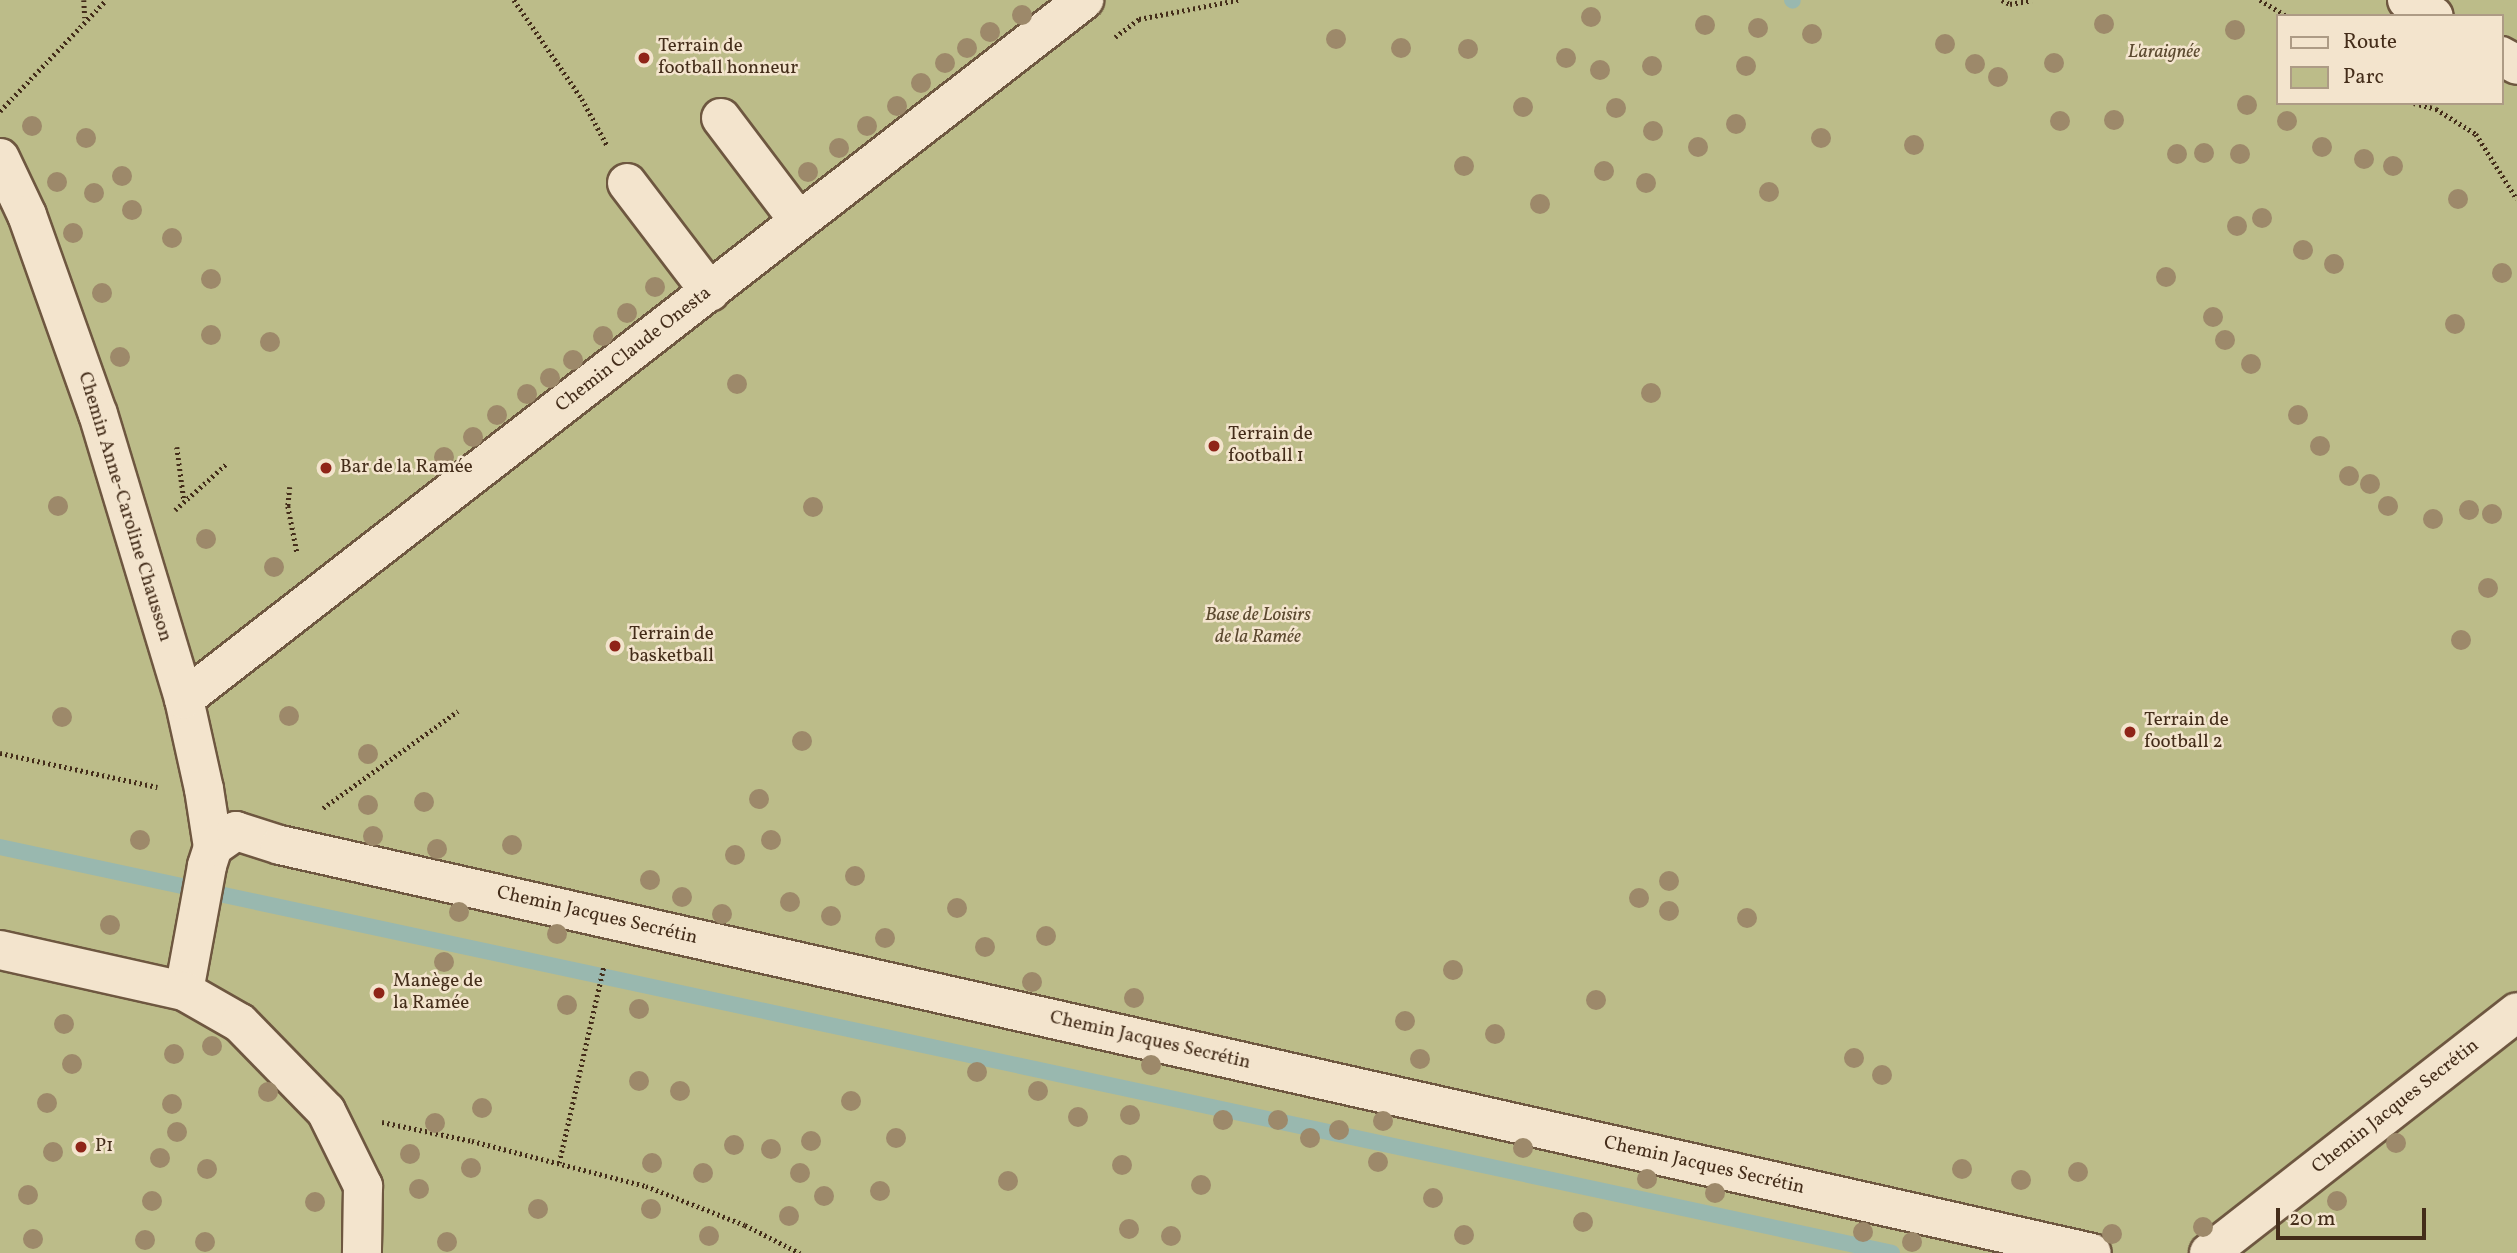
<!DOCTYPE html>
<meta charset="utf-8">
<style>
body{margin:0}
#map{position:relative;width:2517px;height:1253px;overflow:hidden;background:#ecd5b2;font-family:Vollkorn,serif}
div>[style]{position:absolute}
.green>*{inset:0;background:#bcbc89}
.stream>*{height:16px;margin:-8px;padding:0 8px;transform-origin:8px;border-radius:8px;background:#99b8af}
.path>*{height:4.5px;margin-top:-2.25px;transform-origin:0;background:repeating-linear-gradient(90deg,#442d1a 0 2px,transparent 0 5.5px)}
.roads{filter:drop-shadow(2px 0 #6e5740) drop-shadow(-2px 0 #6e5740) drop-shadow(0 2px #6e5740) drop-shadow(0 -2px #6e5740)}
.minor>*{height:38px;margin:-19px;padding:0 19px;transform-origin:19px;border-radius:19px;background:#f3e4cd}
.trees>*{width:20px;height:20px;margin:-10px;border-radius:50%;background:#9d896a}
.dots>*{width:19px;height:19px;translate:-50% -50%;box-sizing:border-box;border:4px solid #f3e4cd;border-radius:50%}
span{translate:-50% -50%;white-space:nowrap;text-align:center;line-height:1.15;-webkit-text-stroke:5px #f3e4cd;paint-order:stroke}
.poi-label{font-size:19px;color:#442d1a}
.left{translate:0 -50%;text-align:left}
.park-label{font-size:19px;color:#5c4a30;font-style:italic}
.street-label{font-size:19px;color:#442d1a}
.legend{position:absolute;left:2276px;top:14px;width:228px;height:91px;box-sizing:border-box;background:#f3e4cd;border:2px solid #ad9b85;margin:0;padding:9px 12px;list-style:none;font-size:21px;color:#442d1a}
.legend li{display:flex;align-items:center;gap:14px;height:35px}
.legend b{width:35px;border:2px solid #ad9b85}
.scale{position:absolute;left:2276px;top:1208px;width:150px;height:32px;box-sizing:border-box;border:4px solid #442d1a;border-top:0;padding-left:9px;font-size:21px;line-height:24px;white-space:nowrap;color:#442d1a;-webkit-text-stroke:5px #f3e4cd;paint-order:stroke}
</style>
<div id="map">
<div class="green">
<i style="clip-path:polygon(evenodd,0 0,2517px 0,2517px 1253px,0 1253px,0 0,2277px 16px,2501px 16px,2501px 103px,2277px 103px,2277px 16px)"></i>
</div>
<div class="stream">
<i style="left:1792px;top:0;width:1px;rotate:45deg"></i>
<i style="left:0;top:847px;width:1935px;rotate:12.11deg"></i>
</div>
<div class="path">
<i style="left:84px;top:0;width:18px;rotate:87deg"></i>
<i style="left:514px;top:0;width:120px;rotate:55.5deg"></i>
<i style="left:582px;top:99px;width:52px;rotate:61.5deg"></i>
<i style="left:2002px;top:0;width:9px;rotate:27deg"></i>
<i style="left:2010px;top:4px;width:22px;rotate:-10deg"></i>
<i style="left:2260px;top:0;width:31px;rotate:31deg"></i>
<i style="left:1115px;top:37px;width:30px;rotate:-37deg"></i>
<i style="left:1139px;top:19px;width:101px;rotate:-10.9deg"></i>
<i style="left:2414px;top:103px;width:23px;rotate:15deg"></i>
<i style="left:2436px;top:109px;width:47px;rotate:32deg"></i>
<i style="left:2476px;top:134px;width:77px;rotate:57.8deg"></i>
<i style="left:0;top:111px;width:153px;rotate:-46.3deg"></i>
<i style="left:177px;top:447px;width:53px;rotate:82.5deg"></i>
<i style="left:290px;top:487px;width:19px;rotate:96deg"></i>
<i style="left:288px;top:506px;width:47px;rotate:78.9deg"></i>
<i style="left:175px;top:510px;width:69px;rotate:-42deg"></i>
<i style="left:0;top:753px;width:161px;rotate:12.2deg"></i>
<i style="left:323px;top:808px;width:166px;rotate:-35.7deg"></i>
<i style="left:382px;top:1122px;width:92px;rotate:11.9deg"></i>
<i style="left:472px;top:1141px;width:180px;rotate:14.5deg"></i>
<i style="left:646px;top:1186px;width:106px;rotate:21.5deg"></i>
<i style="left:745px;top:1225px;width:62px;rotate:27deg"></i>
<i style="left:559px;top:1163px;width:203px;rotate:-77.2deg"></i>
</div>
<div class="roads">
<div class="minor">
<i style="left:2407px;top:0;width:31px;rotate:31deg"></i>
<i style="left:2501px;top:56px;width:18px;rotate:29deg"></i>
<i style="left:721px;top:118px;width:129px;rotate:52.9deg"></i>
<i style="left:0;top:158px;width:63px;rotate:64.7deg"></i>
<i style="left:27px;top:215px;width:211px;rotate:70.4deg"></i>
<i style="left:98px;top:414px;width:298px;rotate:73.2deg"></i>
<i style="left:184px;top:699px;width:92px;rotate:77.5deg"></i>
<i style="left:204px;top:789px;width:59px;rotate:81.2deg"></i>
<i style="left:213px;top:847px;width:20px;rotate:108deg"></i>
<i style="left:207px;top:866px;width:127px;rotate:100.4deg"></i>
<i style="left:627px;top:183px;width:137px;rotate:52.7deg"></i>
<i style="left:184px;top:699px;width:1140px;rotate:-37.84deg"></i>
<i style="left:213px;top:847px;width:28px;rotate:-35deg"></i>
<i style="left:236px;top:831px;width:46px;rotate:17.7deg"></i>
<i style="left:280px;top:845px;width:1857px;rotate:12.69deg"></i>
<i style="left:0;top:950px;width:189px;rotate:12.6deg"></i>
<i style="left:184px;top:991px;width:64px;rotate:29.7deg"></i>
<i style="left:240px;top:1023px;width:123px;rotate:45.7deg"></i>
<i style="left:326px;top:1111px;width:84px;rotate:63.7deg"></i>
<i style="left:363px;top:1186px;width:67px;rotate:90.9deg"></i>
<i style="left:2209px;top:1253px;width:391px;rotate:-38deg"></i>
</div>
</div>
<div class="trees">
<i style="left:1022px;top:15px"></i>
<i style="left:1591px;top:17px"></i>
<i style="left:2104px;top:24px"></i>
<i style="left:1705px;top:25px"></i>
<i style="left:1758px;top:28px"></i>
<i style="left:2235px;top:30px"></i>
<i style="left:990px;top:32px"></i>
<i style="left:1812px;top:34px"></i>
<i style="left:1336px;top:39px"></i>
<i style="left:1945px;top:44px"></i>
<i style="left:967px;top:48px"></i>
<i style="left:1401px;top:48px"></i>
<i style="left:1468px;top:49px"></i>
<i style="left:1566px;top:58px"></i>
<i style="left:945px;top:63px"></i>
<i style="left:2054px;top:63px"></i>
<i style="left:1975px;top:64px"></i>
<i style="left:1652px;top:66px"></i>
<i style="left:1746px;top:66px"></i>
<i style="left:1600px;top:70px"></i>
<i style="left:1998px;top:77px"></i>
<i style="left:921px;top:83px"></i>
<i style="left:2247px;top:105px"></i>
<i style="left:897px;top:106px"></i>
<i style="left:1523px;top:107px"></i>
<i style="left:1616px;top:108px"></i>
<i style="left:2114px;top:120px"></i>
<i style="left:2060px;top:121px"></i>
<i style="left:2287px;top:121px"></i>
<i style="left:1736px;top:124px"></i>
<i style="left:32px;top:126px"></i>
<i style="left:867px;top:126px"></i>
<i style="left:1653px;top:131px"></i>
<i style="left:86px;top:138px"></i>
<i style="left:1821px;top:138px"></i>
<i style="left:1914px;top:145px"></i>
<i style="left:1698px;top:147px"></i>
<i style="left:2322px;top:147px"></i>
<i style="left:839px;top:148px"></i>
<i style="left:2204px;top:153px"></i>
<i style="left:2177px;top:154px"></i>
<i style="left:2240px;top:154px"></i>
<i style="left:2364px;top:159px"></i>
<i style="left:1464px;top:166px"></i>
<i style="left:2393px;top:166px"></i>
<i style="left:1604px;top:171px"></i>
<i style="left:808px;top:172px"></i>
<i style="left:122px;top:176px"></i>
<i style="left:57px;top:182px"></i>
<i style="left:1646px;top:183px"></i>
<i style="left:1769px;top:192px"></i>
<i style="left:94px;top:193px"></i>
<i style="left:2458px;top:199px"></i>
<i style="left:1540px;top:204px"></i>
<i style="left:132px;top:210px"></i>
<i style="left:2262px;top:218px"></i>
<i style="left:2237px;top:226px"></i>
<i style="left:73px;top:233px"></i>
<i style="left:172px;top:238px"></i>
<i style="left:2303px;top:250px"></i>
<i style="left:2334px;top:264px"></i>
<i style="left:2502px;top:273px"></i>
<i style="left:2166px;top:277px"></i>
<i style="left:211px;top:279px"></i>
<i style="left:655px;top:287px"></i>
<i style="left:102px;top:293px"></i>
<i style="left:627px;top:313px"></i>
<i style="left:2213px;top:317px"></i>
<i style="left:2455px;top:324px"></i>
<i style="left:211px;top:335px"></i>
<i style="left:603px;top:336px"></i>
<i style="left:2225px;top:340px"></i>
<i style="left:270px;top:342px"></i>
<i style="left:120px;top:357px"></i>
<i style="left:573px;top:360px"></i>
<i style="left:2251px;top:364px"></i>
<i style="left:550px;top:378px"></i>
<i style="left:737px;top:384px"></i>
<i style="left:1651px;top:393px"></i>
<i style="left:527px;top:394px"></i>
<i style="left:497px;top:415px"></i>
<i style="left:2298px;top:415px"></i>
<i style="left:473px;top:437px"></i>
<i style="left:2320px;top:446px"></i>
<i style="left:444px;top:457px"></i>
<i style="left:2349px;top:476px"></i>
<i style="left:2370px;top:484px"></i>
<i style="left:58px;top:506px"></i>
<i style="left:2388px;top:506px"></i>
<i style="left:813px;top:507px"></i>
<i style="left:2469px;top:510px"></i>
<i style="left:2492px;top:514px"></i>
<i style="left:2433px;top:519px"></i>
<i style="left:206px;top:539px"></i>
<i style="left:274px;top:567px"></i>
<i style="left:2488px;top:588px"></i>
<i style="left:2461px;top:640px"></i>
<i style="left:289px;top:716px"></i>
<i style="left:62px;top:717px"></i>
<i style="left:802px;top:741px"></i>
<i style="left:368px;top:754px"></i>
<i style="left:759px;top:799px"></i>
<i style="left:424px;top:802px"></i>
<i style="left:368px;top:805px"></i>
<i style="left:373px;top:836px"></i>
<i style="left:140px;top:840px"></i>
<i style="left:771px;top:840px"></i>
<i style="left:512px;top:845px"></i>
<i style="left:437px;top:849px"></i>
<i style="left:735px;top:855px"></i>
<i style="left:855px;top:876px"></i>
<i style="left:650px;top:880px"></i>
<i style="left:1669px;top:881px"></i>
<i style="left:682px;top:897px"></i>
<i style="left:1639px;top:898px"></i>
<i style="left:790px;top:902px"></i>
<i style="left:957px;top:908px"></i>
<i style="left:1669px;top:911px"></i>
<i style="left:459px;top:912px"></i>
<i style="left:722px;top:914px"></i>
<i style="left:831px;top:916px"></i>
<i style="left:1747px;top:918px"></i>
<i style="left:110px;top:925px"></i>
<i style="left:557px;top:934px"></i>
<i style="left:1046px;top:936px"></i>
<i style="left:885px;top:938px"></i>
<i style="left:985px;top:947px"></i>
<i style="left:444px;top:962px"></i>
<i style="left:1453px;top:970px"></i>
<i style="left:1032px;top:982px"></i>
<i style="left:1134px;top:998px"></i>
<i style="left:1596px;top:1000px"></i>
<i style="left:567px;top:1005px"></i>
<i style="left:639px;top:1009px"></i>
<i style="left:1405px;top:1021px"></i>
<i style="left:64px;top:1024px"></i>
<i style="left:1495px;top:1034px"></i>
<i style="left:212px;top:1046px"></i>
<i style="left:174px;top:1054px"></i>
<i style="left:1854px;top:1058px"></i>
<i style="left:1420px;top:1059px"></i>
<i style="left:72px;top:1064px"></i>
<i style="left:1151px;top:1065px"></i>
<i style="left:977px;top:1072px"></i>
<i style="left:1882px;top:1075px"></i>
<i style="left:639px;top:1081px"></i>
<i style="left:680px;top:1091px"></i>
<i style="left:1038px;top:1091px"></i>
<i style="left:268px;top:1092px"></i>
<i style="left:851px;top:1101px"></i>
<i style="left:47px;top:1103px"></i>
<i style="left:172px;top:1104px"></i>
<i style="left:482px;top:1108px"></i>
<i style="left:1130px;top:1115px"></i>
<i style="left:1078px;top:1117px"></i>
<i style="left:1223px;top:1120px"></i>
<i style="left:1278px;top:1120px"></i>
<i style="left:1383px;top:1121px"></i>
<i style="left:435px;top:1123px"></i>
<i style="left:1339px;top:1130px"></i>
<i style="left:177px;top:1132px"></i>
<i style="left:896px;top:1138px"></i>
<i style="left:1310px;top:1138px"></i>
<i style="left:811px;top:1141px"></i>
<i style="left:2396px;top:1143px"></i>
<i style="left:734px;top:1145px"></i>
<i style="left:1523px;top:1148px"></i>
<i style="left:771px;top:1149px"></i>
<i style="left:53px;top:1152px"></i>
<i style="left:410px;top:1154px"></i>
<i style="left:160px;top:1158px"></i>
<i style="left:1378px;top:1162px"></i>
<i style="left:652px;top:1163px"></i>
<i style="left:1122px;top:1165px"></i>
<i style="left:471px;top:1168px"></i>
<i style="left:207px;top:1169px"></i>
<i style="left:1962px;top:1169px"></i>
<i style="left:2078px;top:1172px"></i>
<i style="left:703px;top:1173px"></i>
<i style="left:800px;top:1173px"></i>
<i style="left:1647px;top:1179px"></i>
<i style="left:2021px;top:1180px"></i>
<i style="left:1008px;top:1181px"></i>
<i style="left:1201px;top:1185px"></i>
<i style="left:419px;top:1189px"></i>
<i style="left:880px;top:1191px"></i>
<i style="left:1715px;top:1193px"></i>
<i style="left:28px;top:1195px"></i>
<i style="left:824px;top:1196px"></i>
<i style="left:1433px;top:1198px"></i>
<i style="left:152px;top:1201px"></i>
<i style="left:2337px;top:1201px"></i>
<i style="left:315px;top:1202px"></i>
<i style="left:538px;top:1209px"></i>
<i style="left:651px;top:1209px"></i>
<i style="left:789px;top:1216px"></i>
<i style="left:1583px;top:1222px"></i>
<i style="left:2203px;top:1227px"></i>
<i style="left:1129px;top:1229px"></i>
<i style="left:1863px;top:1232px"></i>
<i style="left:2112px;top:1234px"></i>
<i style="left:1464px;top:1235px"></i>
<i style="left:709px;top:1236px"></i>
<i style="left:1171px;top:1236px"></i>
<i style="left:33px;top:1239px"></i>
<i style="left:145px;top:1240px"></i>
<i style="left:205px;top:1242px"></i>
<i style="left:447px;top:1242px"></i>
<i style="left:1912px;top:1242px"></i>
</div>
<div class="dots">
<i style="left:644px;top:58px;background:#8f2418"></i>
<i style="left:1214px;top:446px;background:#8f2418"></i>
<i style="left:326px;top:468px;background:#8f2418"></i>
<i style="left:615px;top:646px;background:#8f2418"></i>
<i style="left:2130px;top:732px;background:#8f2418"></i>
<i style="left:379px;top:993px;background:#8f2418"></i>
<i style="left:81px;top:1147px;background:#8f2418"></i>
</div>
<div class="poi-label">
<span class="left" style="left:658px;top:58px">Terrain de<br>football honneur</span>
<span class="left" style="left:1228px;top:446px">Terrain de<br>football 1</span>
<span class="left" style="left:340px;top:468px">Bar de la Ramée</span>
<span class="left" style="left:629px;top:646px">Terrain de<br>basketball</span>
<span class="left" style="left:2144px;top:732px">Terrain de<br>football 2</span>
<span class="left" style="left:393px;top:993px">Manège de<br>la Ramée</span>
<span class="left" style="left:95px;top:1147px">P1</span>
</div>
<div class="park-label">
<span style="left:2164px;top:53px">L'araignée</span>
<span style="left:1258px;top:627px">Base de Loisirs<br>de la Ramée</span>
</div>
<div class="street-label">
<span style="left:634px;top:350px;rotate:-38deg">Chemin Claude Onesta</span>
<span style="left:124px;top:507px;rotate:73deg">Chemin Anne-Caroline Chausson</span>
<span style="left:597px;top:916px;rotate:13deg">Chemin Jacques Secrétin</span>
<span style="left:1150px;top:1041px;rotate:13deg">Chemin Jacques Secrétin</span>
<span style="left:2396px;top:1107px;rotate:-38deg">Chemin Jacques Secrétin</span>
<span style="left:1704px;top:1166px;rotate:13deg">Chemin Jacques Secrétin</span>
</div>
<ul class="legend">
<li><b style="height:9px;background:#f3e4cd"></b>Route</li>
<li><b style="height:19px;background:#bcbc89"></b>Parc</li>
</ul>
<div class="scale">20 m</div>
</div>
